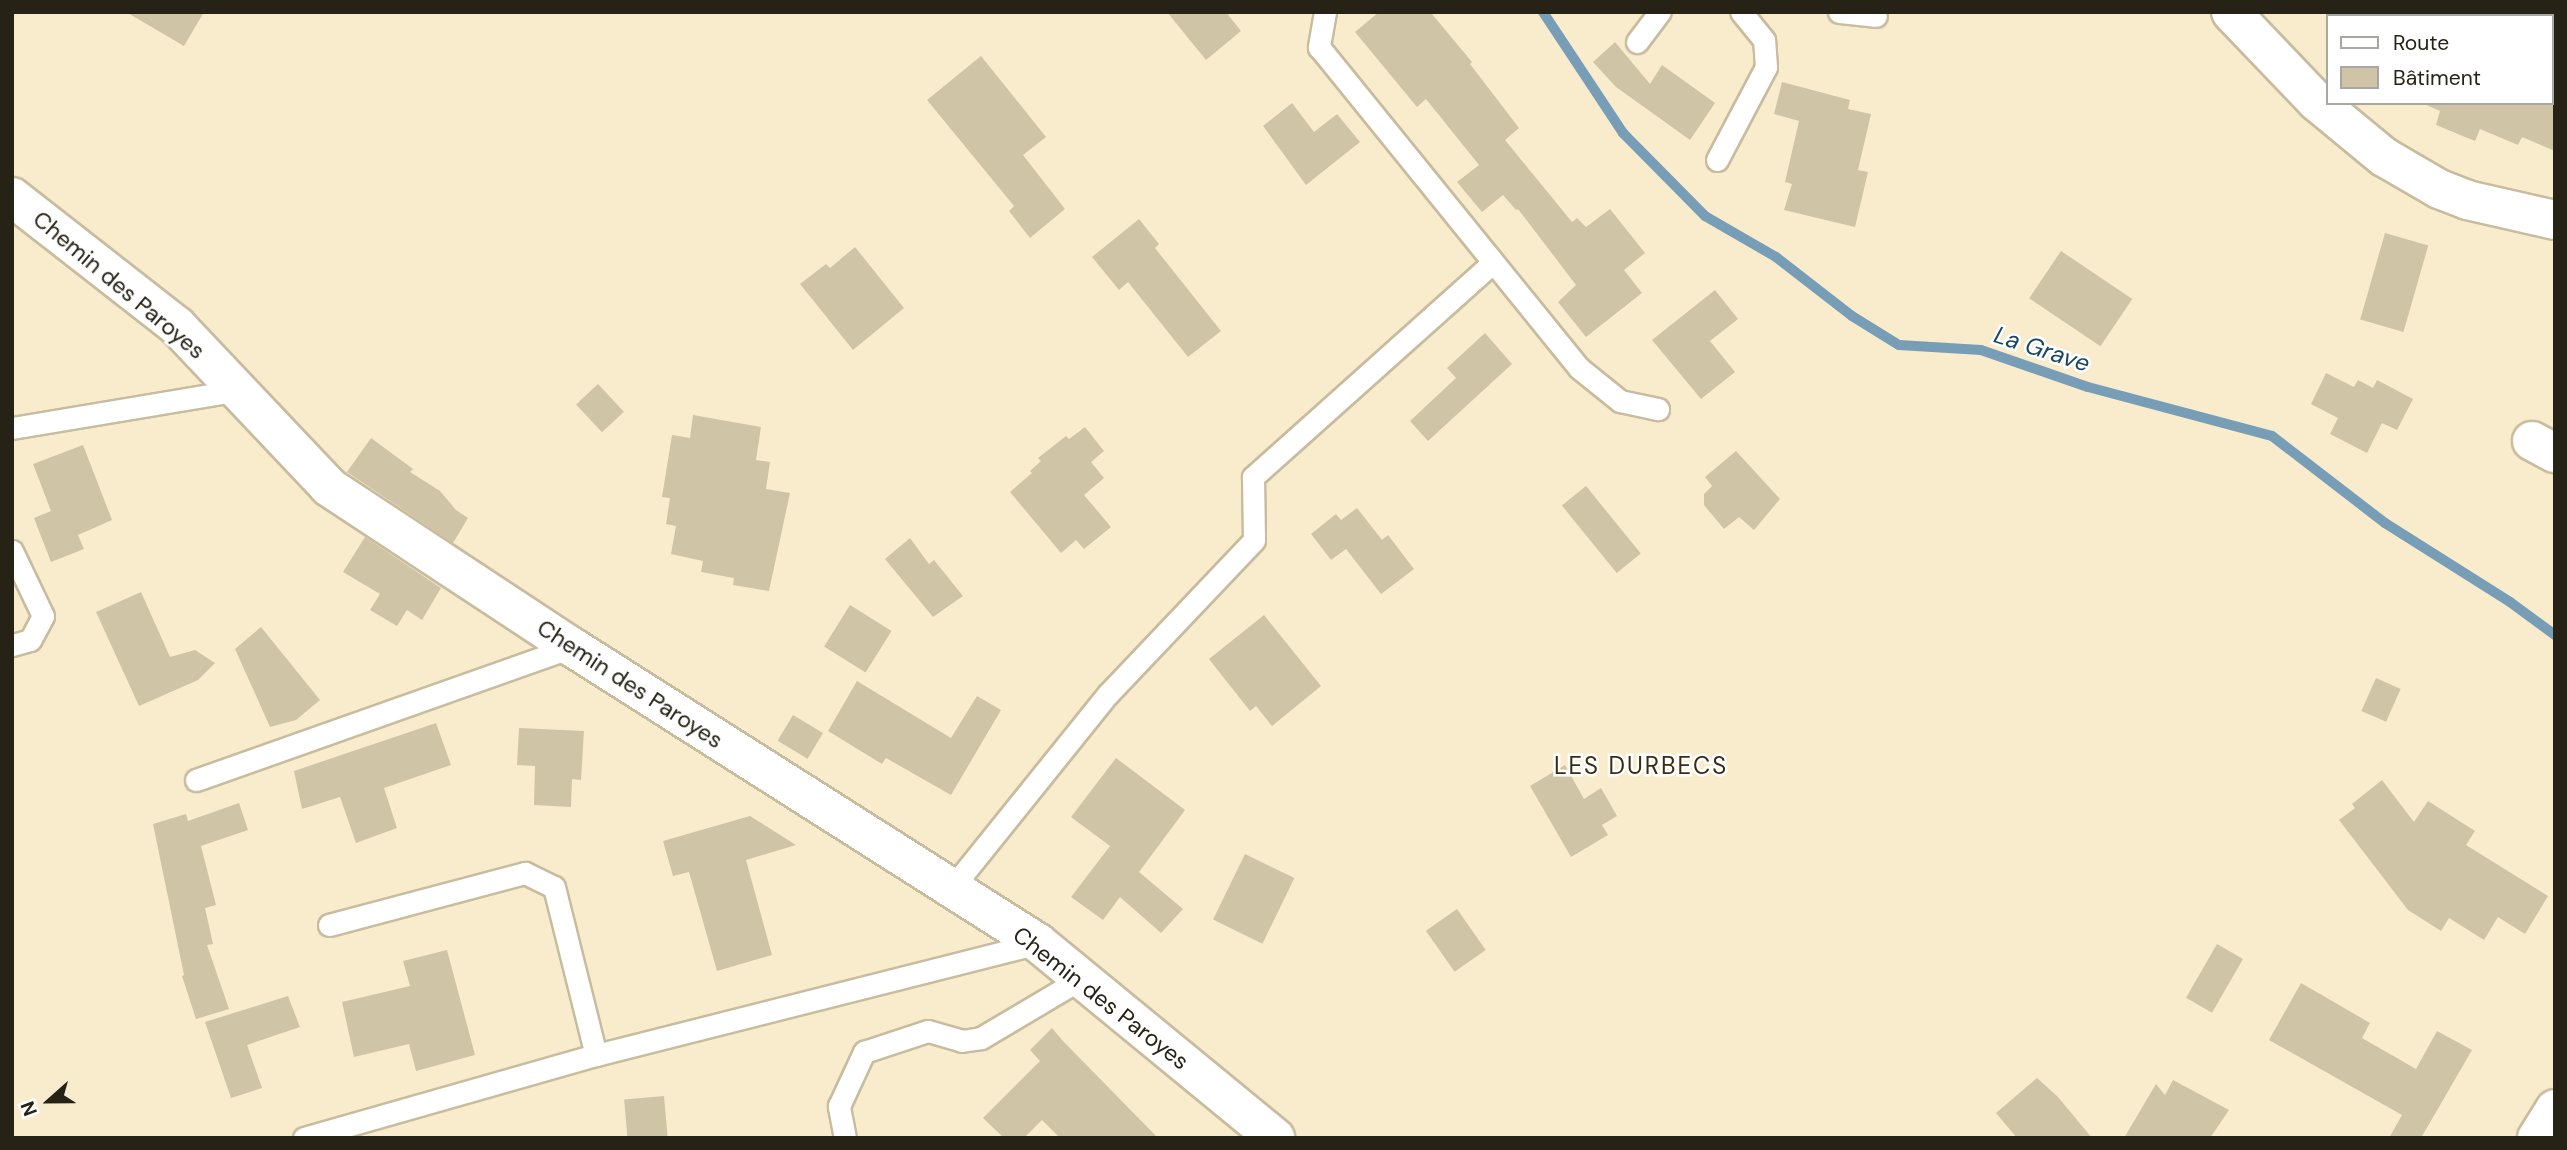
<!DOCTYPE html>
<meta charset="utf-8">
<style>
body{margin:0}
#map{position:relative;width:2567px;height:1150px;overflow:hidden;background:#f9eccd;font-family:"DM Sans",sans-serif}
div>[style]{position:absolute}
.stream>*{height:10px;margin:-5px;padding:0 5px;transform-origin:5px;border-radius:5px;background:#779eb6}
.building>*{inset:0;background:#d0c4a6;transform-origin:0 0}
.roads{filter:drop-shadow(2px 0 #c8bc9f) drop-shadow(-2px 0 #c8bc9f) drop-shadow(0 2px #c8bc9f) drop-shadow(0 -2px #c8bc9f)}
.service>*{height:21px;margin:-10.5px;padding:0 10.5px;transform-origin:10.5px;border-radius:10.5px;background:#fff}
.minor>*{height:38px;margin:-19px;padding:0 19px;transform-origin:19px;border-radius:19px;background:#fff}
span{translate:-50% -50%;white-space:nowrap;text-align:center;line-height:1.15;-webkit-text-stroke:5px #fff;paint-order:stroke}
.street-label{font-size:23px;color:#262216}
.water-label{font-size:24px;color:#154761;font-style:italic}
.neighbourhood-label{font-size:24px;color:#382d14;letter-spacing:2px}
.frame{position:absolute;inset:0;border:14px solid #262216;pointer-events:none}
.legend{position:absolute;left:2326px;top:14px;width:228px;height:91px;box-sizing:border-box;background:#fff;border:2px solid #a8a7a2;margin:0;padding:9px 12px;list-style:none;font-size:21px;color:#262216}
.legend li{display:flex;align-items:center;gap:14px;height:35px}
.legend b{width:35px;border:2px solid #a8a7a2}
.north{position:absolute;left:14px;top:1066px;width:70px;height:70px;-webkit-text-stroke:5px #fff;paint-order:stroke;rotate:249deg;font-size:19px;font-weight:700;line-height:28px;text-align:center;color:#262216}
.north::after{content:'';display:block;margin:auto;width:24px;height:32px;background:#262216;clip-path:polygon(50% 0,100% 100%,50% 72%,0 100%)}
</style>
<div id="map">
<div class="stream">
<i style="left:1543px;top:12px;width:145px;rotate:56.5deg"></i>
<i style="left:1623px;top:133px;width:117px;rotate:45.3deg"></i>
<i style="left:1705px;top:216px;width:82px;rotate:30deg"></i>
<i style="left:1776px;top:257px;width:96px;rotate:37.8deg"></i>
<i style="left:1852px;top:316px;width:55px;rotate:31.7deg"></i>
<i style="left:1899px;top:345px;width:82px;rotate:3.5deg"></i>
<i style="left:1981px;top:350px;width:113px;rotate:19.1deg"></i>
<i style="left:2088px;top:387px;width:190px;rotate:14.9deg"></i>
<i style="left:2272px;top:436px;width:143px;rotate:37.6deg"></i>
<i style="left:2385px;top:523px;width:148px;rotate:32.3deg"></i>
<i style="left:2510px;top:602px;width:56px;rotate:36.3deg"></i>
</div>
<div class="building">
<i style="clip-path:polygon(126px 12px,204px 12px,184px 46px)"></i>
<i style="clip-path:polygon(1167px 12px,1226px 12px,1241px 31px,1206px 60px)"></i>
<i style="clip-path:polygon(1379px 12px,1432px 14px,1472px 62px,1470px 64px,1519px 128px,1505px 140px,1572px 222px,1577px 218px,1586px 227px,1610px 209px,1645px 253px,1624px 270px,1642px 293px,1586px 337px,1558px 302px,1576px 285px,1518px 209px,1516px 210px,1503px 195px,1482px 212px,1457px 182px,1479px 165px,1426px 99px,1417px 107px,1355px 32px)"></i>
<i style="clip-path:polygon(1615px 42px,1650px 84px,1662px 65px,1715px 103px,1690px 140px,1616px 87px,1593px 62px)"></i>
<i style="clip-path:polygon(981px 56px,1046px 137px,1023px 155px,1065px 209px,1030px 238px,1009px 211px,1014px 206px,927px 100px)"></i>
<i style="clip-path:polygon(1782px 82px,1850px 100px,1848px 109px,1871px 114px,1858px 170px,1868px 172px,1855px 227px,1784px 210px,1792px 184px,1785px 182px,1799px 121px,1774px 114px)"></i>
<i style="clip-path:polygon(1292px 103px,1314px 132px,1337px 114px,1360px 142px,1306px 185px,1263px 126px)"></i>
<i style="clip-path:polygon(2422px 103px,2555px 103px,2555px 151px,2522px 137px,2518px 145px,2480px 129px,2475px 141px,2436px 125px,2440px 111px)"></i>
<i style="clip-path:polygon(1139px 219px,1159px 244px,1155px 248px,1221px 331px,1188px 357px,1128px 282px,1119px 290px,1092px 257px)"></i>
<i style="left:2385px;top:233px;width:45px;height:90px;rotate:16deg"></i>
<i style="clip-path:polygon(855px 247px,904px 308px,853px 350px,800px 284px,826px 264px,830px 268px)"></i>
<i style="left:2061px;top:251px;width:86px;height:57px;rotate:34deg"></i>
<i style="clip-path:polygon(1715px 290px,1738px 319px,1710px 341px,1735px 372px,1701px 399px,1652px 340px)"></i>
<i style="clip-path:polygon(1485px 333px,1512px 364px,1428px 441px,1410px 421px,1456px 378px,1447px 368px)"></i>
<i style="clip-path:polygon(2326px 373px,2354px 387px,2358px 380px,2373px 388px,2377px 380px,2413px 399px,2397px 430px,2382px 423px,2367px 453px,2330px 434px,2338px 418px,2311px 404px)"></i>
<i style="left:598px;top:384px;width:38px;height:30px;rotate:47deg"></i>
<i style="clip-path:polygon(693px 415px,761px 427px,756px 460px,770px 462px,766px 489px,790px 493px,769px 591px,733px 585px,734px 578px,701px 572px,703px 561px,671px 554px,676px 526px,666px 524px,670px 498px,662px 497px,672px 435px,690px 438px)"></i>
<i style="clip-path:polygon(1085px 427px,1104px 451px,1091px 462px,1104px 478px,1084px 495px,1111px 527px,1084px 549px,1076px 540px,1061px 553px,1010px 492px,1032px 473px,1030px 471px,1041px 461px,1038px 458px,1066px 436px,1069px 439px)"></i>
<i style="clip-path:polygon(371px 438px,413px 469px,410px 472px,440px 491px,456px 510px,468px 518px,453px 543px,347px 472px)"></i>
<i style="clip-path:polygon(83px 445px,112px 520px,78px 535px,84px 549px,51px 562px,34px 518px,51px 511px,33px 464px)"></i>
<i style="clip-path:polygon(1736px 451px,1780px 499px,1754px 530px,1739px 517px,1724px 529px,1704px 505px,1704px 494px,1712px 486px,1705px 477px)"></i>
<i style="left:1586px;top:486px;width:87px;height:31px;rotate:51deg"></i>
<i style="clip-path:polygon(1357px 508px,1382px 540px,1388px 535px,1414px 569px,1381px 594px,1346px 549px,1331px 560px,1311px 534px,1336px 514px,1341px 520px)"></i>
<i style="clip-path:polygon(365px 537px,441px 588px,422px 620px,407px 610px,397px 626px,370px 610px,380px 594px,343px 572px)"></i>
<i style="clip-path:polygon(910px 538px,929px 564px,934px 560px,963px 596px,933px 617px,885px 559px)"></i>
<i style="clip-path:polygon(141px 592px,170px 657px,195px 650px,215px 663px,198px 680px,139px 706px,96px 612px)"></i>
<i style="left:850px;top:605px;width:49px;height:49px;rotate:32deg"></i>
<i style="clip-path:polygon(1264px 615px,1321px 686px,1272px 726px,1256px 706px,1250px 711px,1209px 659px)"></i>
<i style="clip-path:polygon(261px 627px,320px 700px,296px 720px,270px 727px,235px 649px)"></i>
<i style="left:2376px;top:678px;width:27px;height:36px;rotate:24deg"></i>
<i style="clip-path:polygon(857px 681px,951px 738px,977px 696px,1001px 710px,951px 795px,886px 758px,882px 764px,828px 731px)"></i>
<i style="left:793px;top:715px;width:35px;height:30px;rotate:31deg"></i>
<i style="clip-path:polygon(436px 723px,451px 765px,384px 788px,397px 828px,356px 843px,340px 797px,302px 809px,294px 771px)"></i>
<i style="clip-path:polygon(519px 728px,584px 731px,581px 780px,572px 779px,571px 807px,534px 805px,535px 766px,517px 765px)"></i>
<i style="clip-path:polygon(1116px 758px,1185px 810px,1139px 872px,1183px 909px,1161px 933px,1120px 897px,1103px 920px,1071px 897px,1110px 846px,1071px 817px)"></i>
<i style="clip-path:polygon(1565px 765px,1584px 799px,1601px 788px,1617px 816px,1602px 825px,1608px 835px,1571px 857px,1530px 786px)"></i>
<i style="clip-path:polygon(2382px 780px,2414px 822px,2428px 801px,2475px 831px,2466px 845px,2548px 896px,2525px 934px,2498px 917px,2484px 940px,2449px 918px,2441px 931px,2408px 910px,2339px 820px,2355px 808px,2352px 804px)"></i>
<i style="clip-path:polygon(239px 803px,248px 830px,201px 846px,216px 905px,205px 908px,213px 944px,207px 945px,229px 1009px,196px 1019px,182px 976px,184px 975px,153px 824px,186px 814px,188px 821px)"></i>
<i style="clip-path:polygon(750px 816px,796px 845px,746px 860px,772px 955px,717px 971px,689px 872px,673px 876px,663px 841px)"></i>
<i style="left:1245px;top:854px;width:55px;height:73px;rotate:26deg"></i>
<i style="left:1457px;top:909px;width:50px;height:38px;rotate:55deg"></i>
<i style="left:2217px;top:944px;width:30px;height:62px;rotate:30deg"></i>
<i style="clip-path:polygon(447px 950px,475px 1055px,416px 1071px,409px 1044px,354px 1057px,342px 1002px,410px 986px,403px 961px)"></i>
<i style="clip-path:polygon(2301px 983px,2370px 1023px,2362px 1038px,2416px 1069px,2437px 1031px,2472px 1050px,2421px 1138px,2389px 1138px,2402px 1115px,2269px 1040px)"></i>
<i style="clip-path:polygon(288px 996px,300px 1027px,247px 1045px,262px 1088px,231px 1098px,205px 1022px)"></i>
<i style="clip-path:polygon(1052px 1028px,1062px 1040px,1158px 1138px,1060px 1138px,1042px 1120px,1024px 1138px,1004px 1138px,983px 1118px,1040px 1061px,1030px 1050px)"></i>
<i style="clip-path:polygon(2037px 1078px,2058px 1097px,2092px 1138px,2017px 1138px,1996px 1113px)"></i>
<i style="clip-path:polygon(2173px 1080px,2229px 1110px,2210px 1138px,2124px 1138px,2156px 1084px,2165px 1095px)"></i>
<i style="left:664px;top:1096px;width:42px;height:40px;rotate:85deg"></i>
</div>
<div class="roads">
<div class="service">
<i style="left:1325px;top:12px;width:36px;rotate:100deg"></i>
<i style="left:1319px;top:47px;width:413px;rotate:51deg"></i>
<i style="left:1579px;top:368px;width:53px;rotate:38.8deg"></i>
<i style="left:1620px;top:401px;width:39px;rotate:12deg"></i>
<i style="left:1839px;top:12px;width:37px;rotate:6deg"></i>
<i style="left:1637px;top:42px;width:38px;rotate:-53deg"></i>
<i style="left:1717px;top:160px;width:105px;rotate:-62.2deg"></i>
<i style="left:1766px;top:67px;width:27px;rotate:-94deg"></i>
<i style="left:1764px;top:40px;width:36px;rotate:-129deg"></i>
<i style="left:12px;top:428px;width:230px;rotate:-9.5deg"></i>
<i style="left:12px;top:551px;width:72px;rotate:64.5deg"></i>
<i style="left:43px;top:616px;width:27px;rotate:118deg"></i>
<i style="left:30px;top:640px;width:19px;rotate:164deg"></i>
<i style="left:196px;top:780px;width:399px;rotate:-19.5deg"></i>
<i style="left:951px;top:889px;width:250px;rotate:-51.2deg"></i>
<i style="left:1108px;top:694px;width:212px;rotate:-46.5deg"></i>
<i style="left:1254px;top:540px;width:63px;rotate:-90.9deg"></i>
<i style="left:1253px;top:477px;width:321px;rotate:-41.8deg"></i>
<i style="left:329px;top:925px;width:203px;rotate:-14.9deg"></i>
<i style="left:525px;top:873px;width:32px;rotate:26deg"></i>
<i style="left:554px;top:887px;width:173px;rotate:76deg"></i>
<i style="left:304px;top:1138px;width:304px;rotate:-15.9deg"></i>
<i style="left:596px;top:1055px;width:456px;rotate:-14.2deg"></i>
<i style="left:845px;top:1138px;width:33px;rotate:-101deg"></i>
<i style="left:839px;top:1106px;width:60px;rotate:-65.2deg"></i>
<i style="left:864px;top:1052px;width:67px;rotate:-18.2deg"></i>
<i style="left:928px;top:1031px;width:35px;rotate:16deg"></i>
<i style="left:962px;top:1041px;width:19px;rotate:-9deg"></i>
<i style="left:981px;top:1038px;width:117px;rotate:-30.7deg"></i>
</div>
<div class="minor">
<i style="left:2231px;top:12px;width:123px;rotate:46.3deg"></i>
<i style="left:2316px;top:101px;width:88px;rotate:39.5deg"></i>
<i style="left:2384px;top:157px;width:64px;rotate:30.2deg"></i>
<i style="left:2439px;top:189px;width:30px;rotate:21deg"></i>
<i style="left:2467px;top:200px;width:90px;rotate:12.8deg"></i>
<i style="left:2376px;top:16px;width:4px;rotate:-76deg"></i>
<i style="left:12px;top:197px;width:209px;rotate:38deg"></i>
<i style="left:177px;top:326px;width:221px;rotate:46.6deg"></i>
<i style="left:329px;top:487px;width:291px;rotate:33.4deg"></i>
<i style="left:572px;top:647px;width:552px;rotate:32.42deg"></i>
<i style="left:1038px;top:943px;width:307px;rotate:39.4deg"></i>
<i style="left:2532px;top:441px;width:26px;rotate:28deg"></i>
<i style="left:2537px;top:1138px;width:34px;rotate:-58deg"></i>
</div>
</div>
<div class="street-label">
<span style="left:119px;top:285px;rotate:40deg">Chemin des Paroyes</span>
<span style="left:630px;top:684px;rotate:33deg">Chemin des Paroyes</span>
<span style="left:1101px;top:998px;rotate:38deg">Chemin des Paroyes</span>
</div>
<div class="water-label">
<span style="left:2042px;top:349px;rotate:18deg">La Grave</span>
</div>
<div class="neighbourhood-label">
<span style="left:1641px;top:766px">LES DURBECS</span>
</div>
<div class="frame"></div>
<ul class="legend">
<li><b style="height:9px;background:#fff"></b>Route</li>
<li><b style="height:19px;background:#d0c4a6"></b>Bâtiment</li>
</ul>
<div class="north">N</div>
</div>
